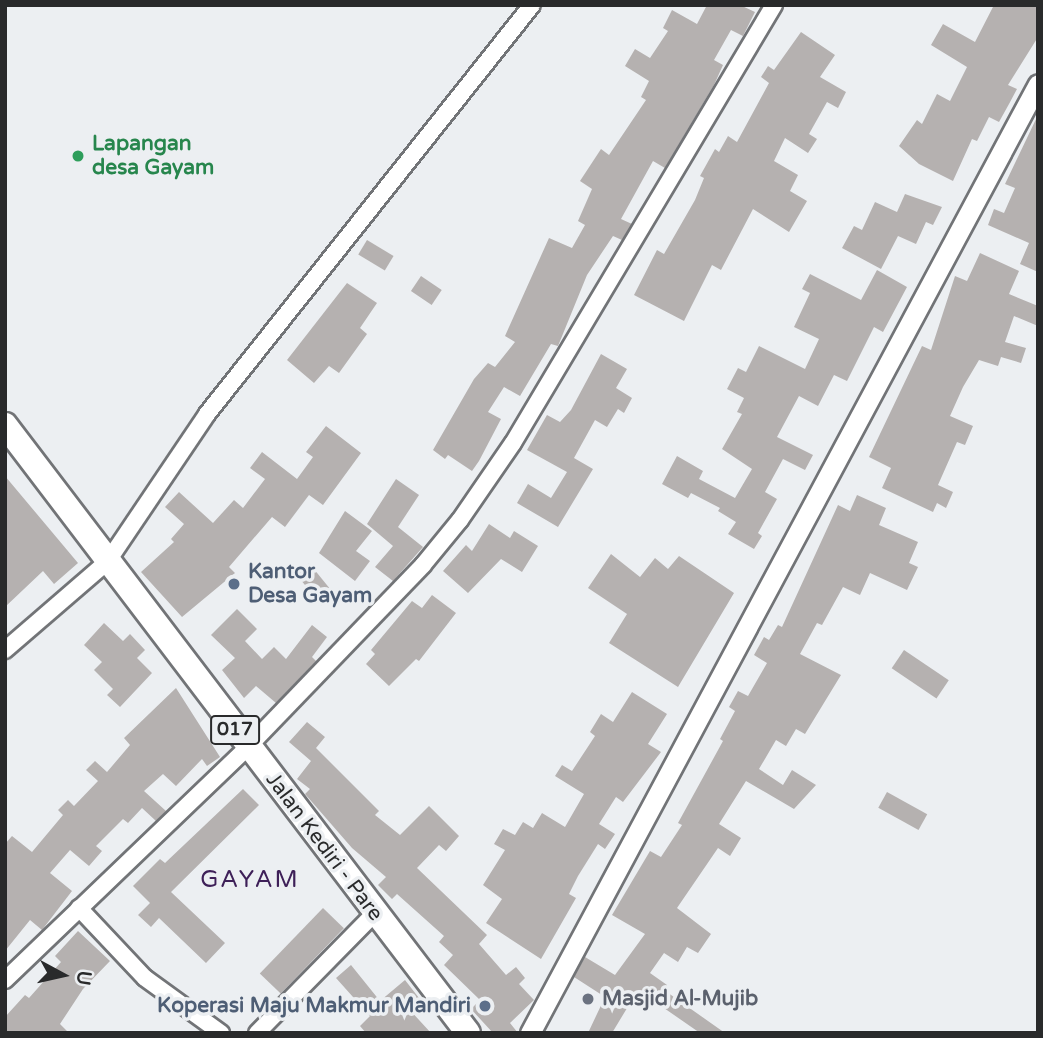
<!DOCTYPE html>
<style>
body{margin:0}
#map{position:relative;width:1043px;height:1038px;overflow:hidden;background:#eceff2;font-family:"Varela Round",sans-serif}
div>[style]{position:absolute}
.building>*{inset:0;background:#b5b1b0;transform-origin:0 0}
.roads{filter:drop-shadow(2px 0 #727477) drop-shadow(-2px 0 #727477) drop-shadow(0 2px #727477) drop-shadow(0 -2px #727477)}
.minor>*{height:16px;margin:-8px;padding:0 8px;transform-origin:8px;border-radius:8px;background:#fff}
.tertiary>*{height:19px;margin:-9.5px;padding:0 9.5px;transform-origin:9.5px;border-radius:9.5px;background:#fff}
.primary>*{height:24px;margin:-12px;padding:0 12px;transform-origin:12px;border-radius:12px;background:#fff}
.dots>*{width:19px;height:19px;translate:-50% -50%;box-sizing:border-box;border:4px solid #eceff2;border-radius:50%}
span{translate:-50% -50%;white-space:nowrap;text-align:center;line-height:1.15;-webkit-text-stroke:7px #eceff2;paint-order:stroke}
.shield-label span{padding:2px 5px;background:#eceff2;border:2px solid;border-radius:5px;-webkit-text-stroke-width:0}
.shield-label{font-size:19px;color:#292a2b;font-weight:700}
.leisure-label{font-size:21px;color:#27864d;font-weight:700}
.left{translate:0 -50%;text-align:left}
.service-label{font-size:21px;color:#4e5e75;font-weight:700}
.right{translate:-100% -50%;text-align:right}
.street-label{font-size:21px;color:#292a2b}
.worship-label{font-size:21px;color:#5b616d;font-weight:700}
.quarter-label{font-size:24px;color:#3e2058;letter-spacing:2px}
.frame{position:absolute;inset:0;border:7px solid #292a2b;pointer-events:none}
.north{position:absolute;left:28px;top:940px;width:70px;height:70px;-webkit-text-stroke:5px #eceff2;paint-order:stroke;rotate:98deg;font-size:19px;font-weight:700;line-height:28px;text-align:center;color:#292a2b}
.north::after{content:'';display:block;margin:auto;width:24px;height:32px;background:#292a2b;clip-path:polygon(50% 0,100% 100%,50% 72%,0 100%)}
</style>
<div id="map">
<div class="building">
<i style="clip-path:polygon(707px 5px,740px 5px,755px 12px,743px 36px,731px 30px,714px 60px,723px 65px,714px 85px,665px 168px,653px 161px,621px 219px,632px 224px,622px 240px,613px 236px,587px 275px,558px 346px,551px 344px,520px 396px,504px 387px,488px 412px,501px 419px,479px 461px,472px 471px,448px 455px,445px 459px,433px 450px,474px 379px,488px 363px,495px 367px,515px 342px,505px 336px,549px 238px,572px 248px,585px 225px,578px 221px,592px 189px,580px 181px,601px 149px,609px 155px,646px 100px,641px 97px,649px 81px,625px 66px,635px 49px,650px 58px,668px 31px,663px 28px,672px 10px,697px 24px)"></i>
<i style="clip-path:polygon(994px 5px,1038px 5px,1038px 37px,1008px 85px,1017px 89px,1009px 104px,999px 122px,989px 117px,977px 141px,972px 139px,953px 181px,919px 164px,899px 146px,917px 120px,922px 124px,937px 94px,950px 101px,967px 67px,931px 45px,943px 24px,975px 42px)"></i>
<i style="clip-path:polygon(801px 32px,835px 55px,820px 77px,846px 92px,838px 108px,827px 102px,809px 134px,817px 139px,808px 153px,785px 138px,774px 161px,798px 175px,790px 191px,807px 201px,789px 232px,753px 209px,721px 270px,712px 265px,684px 321px,634px 295px,657px 250px,664px 254px,695px 200px,704px 178px,700px 176px,715px 149px,719px 152px,728px 136px,737px 142px,769px 83px,761px 77px,768px 66px,774px 70px)"></i>
<i style="clip-path:polygon(1037px 117px,1038px 117px,1038px 272px,1020px 264px,1029px 243px,988px 225px,994px 209px,1004px 213px,1015px 188px,1005px 184px)"></i>
<i style="clip-path:polygon(905px 194px,942px 207px,933px 225px,926px 222px,916px 244px,898px 236px,881px 269px,842px 248px,854px 226px,862px 230px,875px 202px,897px 212px)"></i>
<i style="left:367px;top:240px;width:31px;height:17px;rotate:31deg"></i>
<i style="clip-path:polygon(980px 253px,1019px 271px,1009px 294px,1038px 306px,1038px 326px,1014px 316px,1005px 342px,1026px 348px,1021px 363px,1001px 357px,998px 366px,979px 360px,963px 387px,950px 416px,973px 426px,965px 445px,957px 442px,938px 485px,953px 492px,946px 508px,937px 503px,933px 512px,882px 488px,891px 468px,869px 457px,922px 346px,931px 350px,955px 276px,967px 281px)"></i>
<i style="clip-path:polygon(877px 270px,907px 287px,883px 332px,874px 327px,847px 381px,834px 375px,818px 406px,799px 396px,777px 437px,813px 455px,805px 470px,783px 459px,765px 492px,777px 499px,758px 533px,762px 536px,754px 549px,728px 534px,736px 522px,718px 511px,720px 508px,691px 493px,688px 498px,662px 484px,677px 456px,703px 471px,699px 479px,735px 498px,752px 469px,722px 449px,742px 414px,737px 412px,744px 398px,727px 389px,738px 368px,746px 372px,759px 346px,805px 369px,819px 339px,794px 327px,810px 293px,802px 289px,810px 274px,861px 300px)"></i>
<i style="left:421px;top:276px;width:25px;height:18px;rotate:34deg"></i>
<i style="clip-path:polygon(347px 283px,377px 303px,360px 328px,367px 334px,339px 373px,329px 366px,314px 383px,287px 360px)"></i>
<i style="clip-path:polygon(601px 354px,627px 369px,616px 388px,632px 398px,624px 413px,618px 409px,607px 427px,595px 420px,574px 458px,593px 469px,558px 527px,517px 503px,528px 484px,551px 498px,567px 472px,527px 450px,547px 415px,560px 422px,571px 410px)"></i>
<i style="clip-path:polygon(326px 426px,361px 453px,323px 505px,309px 495px,285px 527px,272px 517px,229px 567px,235px 573px,182px 617px,141px 572px,174px 542px,171px 539px,184px 524px,165px 507px,179px 492px,213px 523px,234px 500px,243px 508px,265px 479px,250px 468px,262px 452px,297px 479px,313px 457px,306px 452px)"></i>
<i style="clip-path:polygon(5px 476px,78px 563px,54px 584px,43px 571px,5px 607px)"></i>
<i style="clip-path:polygon(396px 479px,419px 495px,398px 527px,423px 547px,393px 581px,375px 567px,393px 546px,367px 524px)"></i>
<i style="clip-path:polygon(857px 495px,886px 508px,879px 525px,918px 542px,909px 563px,918px 567px,907px 590px,870px 573px,860px 595px,843px 587px,822px 625px,817px 623px,800px 654px,841px 675px,805px 734px,796px 729px,786px 746px,776px 740px,759px 769px,783px 785px,792px 770px,816px 785px,794px 809px,746px 781px,719px 824px,741px 838px,730px 856px,718px 848px,677px 908px,711px 934px,698px 953px,687px 947px,678px 962px,664px 953px,650px 973px,667px 985px,664px 990px,725px 1033px,700px 1033px,638px 990px,612px 1033px,588px 1033px,605px 997px,574px 977px,585px 957px,615px 975px,645px 934px,612px 915px,650px 851px,661px 857px,682px 825px,678px 823px,723px 741px,720px 739px,735px 711px,729px 707px,738px 691px,748px 696px,767px 663px,754px 655px,764px 637px,769px 640px,778px 625px,782px 627px,838px 505px,850px 511px)"></i>
<i style="clip-path:polygon(345px 511px,372px 531px,356px 551px,370px 561px,355px 581px,319px 553px)"></i>
<i style="clip-path:polygon(489px 524px,510px 538px,514px 531px,538px 546px,522px 572px,501px 559px,468px 593px,443px 571px,466px 545px,472px 551px)"></i>
<i style="clip-path:polygon(611px 554px,640px 577px,655px 558px,668px 569px,679px 556px,734px 593px,678px 687px,609px 643px,627px 614px,588px 588px)"></i>
<i style="left:309px;top:563px;width:41px;height:17px;rotate:51deg"></i>
<i style="clip-path:polygon(432px 595px,456px 613px,419px 661px,416px 659px,389px 686px,366px 664px,375px 654px,371px 650px,412px 601px,422px 608px)"></i>
<i style="clip-path:polygon(237px 609px,257px 629px,245px 641px,262px 659px,274px 647px,286px 659px,312px 625px,327px 637px,312px 657px,316px 661px,276px 703px,256px 686px,244px 698px,222px 670px,235px 658px,211px 635px)"></i>
<i style="clip-path:polygon(104px 623px,123px 641px,130px 634px,145px 650px,137px 658px,152px 673px,120px 707px,107px 695px,113px 689px,94px 670px,102px 662px,84px 645px)"></i>
<i style="left:904px;top:650px;width:54px;height:22px;rotate:34deg"></i>
<i style="clip-path:polygon(176px 688px,220px 757px,207px 766px,202px 759px,176px 786px,163px 774px,144px 791px,166px 811px,156px 821px,142px 808px,128px 823px,123px 819px,96px 846px,102px 851px,89px 866px,70px 850px,50px 873px,72px 891px,42px 930px,30px 920px,5px 951px,5px 844px,12px 836px,32px 852px,63px 815px,58px 810px,68px 800px,74px 806px,98px 781px,86px 770px,95px 761px,107px 772px,130px 745px,124px 738px)"></i>
<i style="clip-path:polygon(632px 692px,667px 714px,648px 744px,661px 752px,623px 802px,616px 797px,599px 824px,615px 834px,605px 849px,598px 844px,578px 876px,569px 894px,576px 898px,541px 959px,486px 923px,502px 899px,483px 885px,505px 850px,494px 844px,503px 829px,515px 835px,523px 822px,533px 828px,542px 813px,565px 827px,584px 794px,555px 776px,562px 765px,572px 771px,595px 736px,590px 732px,601px 714px,613px 722px)"></i>
<i style="clip-path:polygon(307px 722px,325px 737px,316px 748px,379px 811px,375px 815px,400px 835px,429px 806px,459px 836px,446px 851px,439px 845px,417px 868px,487px 935px,479px 944px,506px 975px,516px 967px,525px 978px,519px 984px,534px 1000px,510px 1023px,518px 1033px,493px 1033px,471px 1009px,480px 1000px,444px 965px,453px 955px,439px 942px,444px 936px,397px 894px,392px 899px,378px 885px,386px 877px,352px 848px,305px 794px,310px 789px,297px 779px,311px 761px,289px 742px)"></i>
<i style="clip-path:polygon(243px 789px,259px 805px,171px 892px,225px 943px,206px 963px,159px 918px,151px 927px,138px 915px,150px 903px,133px 886px,160px 859px,165px 863px)"></i>
<i style="left:887px;top:792px;width:46px;height:18px;rotate:29deg"></i>
<i style="left:323px;top:908px;width:29px;height:91px;rotate:44deg"></i>
<i style="clip-path:polygon(78px 931px,110px 961px,83px 989px,60px 1024px,69px 1033px,5px 1033px,5px 1017px,25px 995px,29px 998px,61px 962px,55px 956px)"></i>
<i style="clip-path:polygon(351px 965px,380px 1001px,405px 980px,419px 998px,408px 1008px,431px 1033px,366px 1033px,360px 1026px,370px 1016px,336px 978px)"></i>
</div>
<div class="roads">
<div class="minor">
<i style="left:5px;top:650px;width:136px;rotate:-40.8deg"></i>
<i style="left:108px;top:561px;width:177px;rotate:-56deg"></i>
<i style="left:207px;top:414px;width:522px;rotate:-51.53deg"></i>
<i style="left:79px;top:908px;width:96px;rotate:46.7deg"></i>
<i style="left:145px;top:978px;width:94px;rotate:35.9deg"></i>
<i style="left:5px;top:980px;width:337px;rotate:-43.8deg"></i>
<i style="left:248px;top:747px;width:252px;rotate:-46.1deg"></i>
<i style="left:423px;top:565px;width:58px;rotate:-50.6deg"></i>
<i style="left:460px;top:520px;width:93px;rotate:-55.5deg"></i>
<i style="left:513px;top:443px;width:510px;rotate:-59.21deg"></i>
<i style="left:257px;top:1033px;width:167px;rotate:-45.5deg"></i>
</div>
<div class="tertiary">
<i style="left:530px;top:1033px;width:1076px;rotate:-61.84deg"></i>
</div>
<div class="primary">
<i style="left:5px;top:425px;width:764px;rotate:52.71deg"></i>
</div>
</div>
<div class="dots">
<i style="left:78px;top:156px;background:#2e9e5b"></i>
<i style="left:234px;top:584px;background:#5c6f8a"></i>
<i style="left:588px;top:999px;background:#6b7280"></i>
<i style="left:485px;top:1006px;background:#5c6f8a"></i>
</div>
<div class="shield-label">
<span style="left:235px;top:730px">017</span>
</div>
<div class="leisure-label">
<span class="left" style="left:92px;top:156px">Lapangan<br>desa Gayam</span>
</div>
<div class="service-label">
<span class="left" style="left:248px;top:584px">Kantor<br>Desa Gayam</span>
<span class="right" style="left:471px;top:1006px">Koperasi Maju Makmur Mandiri</span>
</div>
<div class="street-label">
<span style="left:324px;top:847px;rotate:53deg">Jalan Kediri - Pare</span>
</div>
<div class="worship-label">
<span class="left" style="left:602px;top:999px">Masjid Al-Mujib</span>
</div>
<div class="quarter-label">
<span style="left:250px;top:880px">GAYAM</span>
</div>
<div class="frame"></div>
<div class="north">U</div>
</div>
